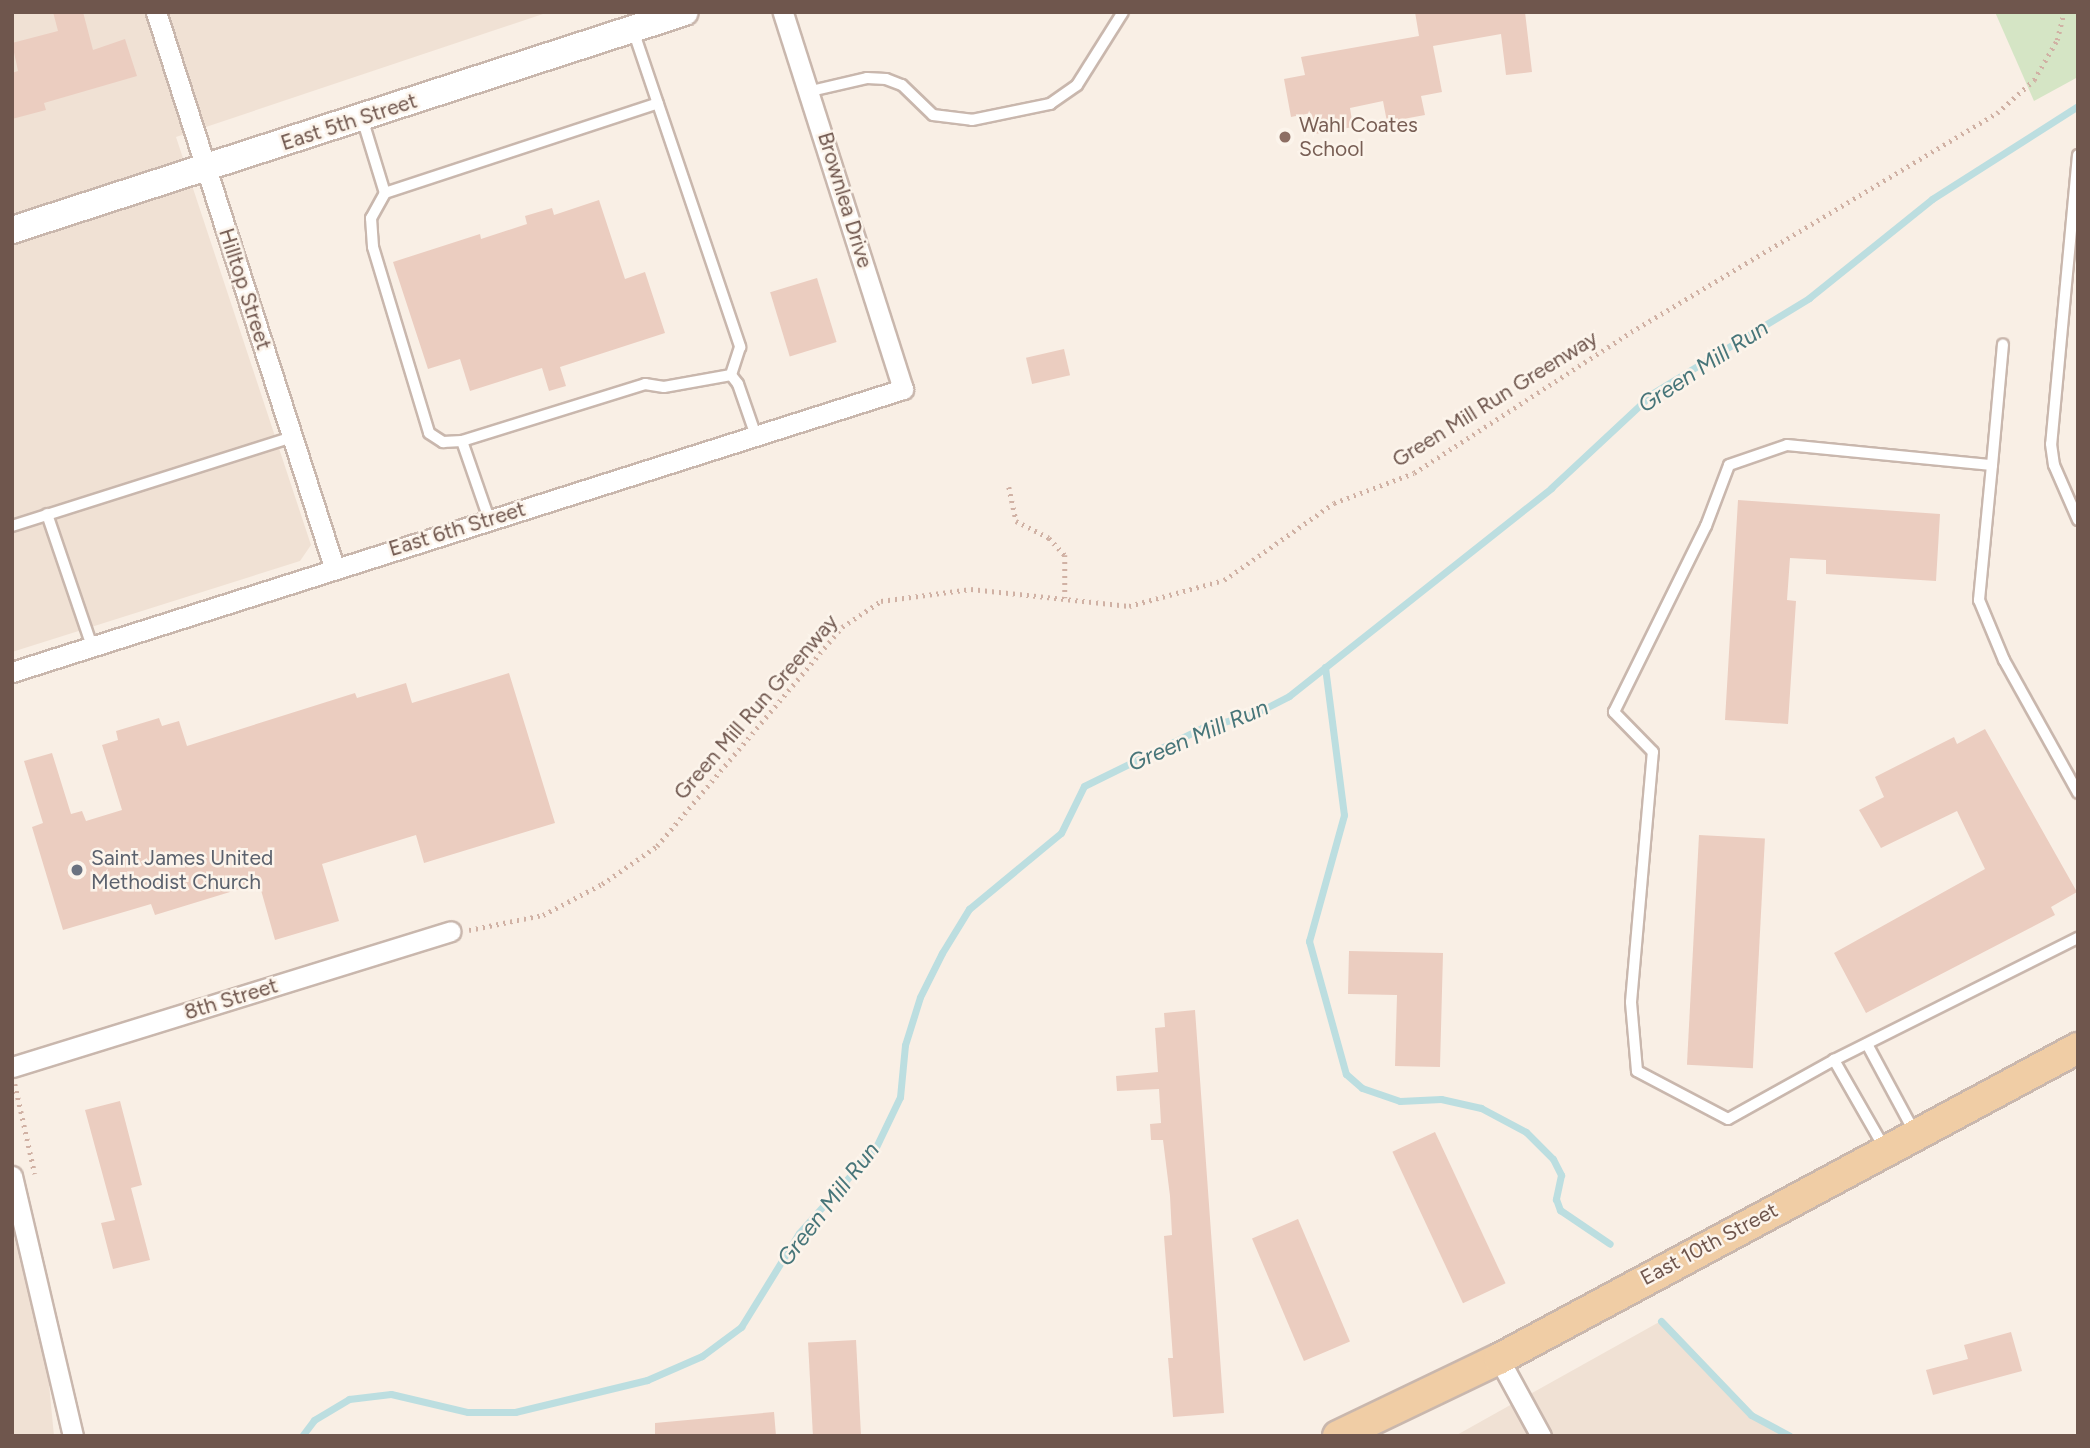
<!DOCTYPE html>
<style>
body{margin:0}
#map{position:relative;width:2090px;height:1448px;overflow:hidden;background:#f9efe5;font-family:Figtree,sans-serif}
div>[style]{position:absolute}
.residential>*{inset:0;background:#f0e1d4}
.green>*{inset:0;background:#d5e5c5}
.stream>*{height:7px;margin:-3.5px;padding:0 3.5px;transform-origin:3.5px;border-radius:3.5px;background:#bcdee0}
.building>*{inset:0;background:#ebcdc0;transform-origin:0 0}
.path>*{height:4.5px;margin-top:-2.25px;transform-origin:0;background:repeating-linear-gradient(90deg,#d0b1a4 0 2px,transparent 0 7px)}
.roads{filter:drop-shadow(2px 0 #c9b7ad) drop-shadow(-2px 0 #c9b7ad) drop-shadow(0 2px #c9b7ad) drop-shadow(0 -2px #c9b7ad)}
.service>*{height:10px;margin:-5px;padding:0 5px;transform-origin:5px;border-radius:5px;background:#fff}
.minor>*{height:19px;margin:-9.5px;padding:0 9.5px;transform-origin:9.5px;border-radius:9.5px;background:#fff}
.secondary>*{height:26px;margin:-13px;padding:0 13px;transform-origin:13px;border-radius:13px;background:#fff}
.primary>*{height:30px;margin:-15px;padding:0 15px;transform-origin:15px;border-radius:15px;background:#f0cda5}
.dots>*{width:19px;height:19px;translate:-50% -50%;box-sizing:border-box;border:4px solid #fcf4eb;border-radius:50%}
span{translate:-50% -50%;white-space:nowrap;text-align:center;line-height:1.15;-webkit-text-stroke:5px #fcf4eb;paint-order:stroke}
.street-label{font-size:21px;color:#6f564d}
.education-label{font-size:21px;color:#785e54}
.left{translate:0 -50%;text-align:left}
.worship-label{font-size:21px;color:#5b616d}
.water-label{font-size:23px;color:#477579;font-style:italic}
.frame{position:absolute;inset:0;border:14px solid #6f564d;pointer-events:none}
</style>
<div id="map">
<div class="residential">
<i style="clip-path:polygon(12px 12px,549px 12px,176px 137px,311px 545px,300px 561px,12px 652px)"></i>
<i style="clip-path:polygon(12px 1228px,47px 1364px,54px 1436px,12px 1436px)"></i>
<i style="clip-path:polygon(1661px 1321px,1751px 1415px,1790px 1436px,1455px 1436px)"></i>
</div>
<div class="green">
<i style="clip-path:polygon(1995px 12px,2078px 12px,2078px 77px,2034px 101px)"></i>
</div>
<div class="stream">
<i style="left:1325px;top:667px;width:149px;rotate:82.7deg"></i>
<i style="left:1344px;top:815px;width:131px;rotate:105.5deg"></i>
<i style="left:1309px;top:941px;width:138px;rotate:74.5deg"></i>
<i style="left:1346px;top:1074px;width:21px;rotate:41deg"></i>
<i style="left:1362px;top:1088px;width:40px;rotate:18.9deg"></i>
<i style="left:1400px;top:1101px;width:41px;rotate:-2.8deg"></i>
<i style="left:1441px;top:1099px;width:41px;rotate:12.7deg"></i>
<i style="left:1481px;top:1108px;width:51px;rotate:28.1deg"></i>
<i style="left:1526px;top:1132px;width:38px;rotate:45deg"></i>
<i style="left:1553px;top:1159px;width:18px;rotate:63deg"></i>
<i style="left:1561px;top:1175px;width:25px;rotate:102deg"></i>
<i style="left:1556px;top:1199px;width:12px;rotate:70deg"></i>
<i style="left:1560px;top:1210px;width:60px;rotate:34.2deg"></i>
<i style="left:1661px;top:1321px;width:130px;rotate:46.2deg"></i>
<i style="left:1751px;top:1415px;width:44px;rotate:28.3deg"></i>
<i style="left:302px;top:1436px;width:20px;rotate:-53deg"></i>
<i style="left:314px;top:1420px;width:41px;rotate:-31deg"></i>
<i style="left:349px;top:1399px;width:42px;rotate:-6.8deg"></i>
<i style="left:391px;top:1394px;width:79px;rotate:13.2deg"></i>
<i style="left:468px;top:1412px;width:47px"></i>
<i style="left:515px;top:1412px;width:136px;rotate:-13.6deg"></i>
<i style="left:647px;top:1380px;width:60px;rotate:-23.6deg"></i>
<i style="left:702px;top:1356px;width:49px;rotate:-36.6deg"></i>
<i style="left:741px;top:1327px;width:110px;rotate:-58.3deg"></i>
<i style="left:799px;top:1233px;width:115px;rotate:-48.2deg"></i>
<i style="left:876px;top:1147px;width:55px;rotate:-64.4deg"></i>
<i style="left:900px;top:1097px;width:52px;rotate:-84.5deg"></i>
<i style="left:905px;top:1045px;width:50px;rotate:-72.6deg"></i>
<i style="left:920px;top:997px;width:49px;rotate:-63.4deg"></i>
<i style="left:942px;top:953px;width:52px;rotate:-58.5deg"></i>
<i style="left:969px;top:909px;width:119px;rotate:-39.6deg"></i>
<i style="left:1061px;top:833px;width:52px;rotate:-63.9deg"></i>
<i style="left:1084px;top:786px;width:131px;rotate:-26.2deg"></i>
<i style="left:1202px;top:728px;width:56px;rotate:-15.5deg"></i>
<i style="left:1256px;top:713px;width:37px;rotate:-27deg"></i>
<i style="left:1289px;top:696px;width:335px;rotate:-38.4deg"></i>
<i style="left:1551px;top:488px;width:139px;rotate:-43deg"></i>
<i style="left:1653px;top:393px;width:183px;rotate:-31.3deg"></i>
<i style="left:1809px;top:298px;width:158px;rotate:-38.8deg"></i>
<i style="left:1932px;top:199px;width:173px;rotate:-32.5deg"></i>
</div>
<div class="building">
<i style="clip-path:polygon(53px 12px,83px 12px,93px 50px,125px 39px,137px 76px,44px 103px,46px 110px,12px 119px,12px 73px,18px 71px,12px 43px,58px 31px)"></i>
<i style="clip-path:polygon(1415px 12px,1525px 12px,1532px 72px,1506px 75px,1501px 34px,1433px 46px,1442px 92px,1421px 96px,1425px 115px,1387px 122px,1383px 101px,1350px 108px,1353px 127px,1315px 134px,1311px 113px,1291px 117px,1284px 79px,1305px 75px,1301px 57px,1419px 36px)"></i>
<i style="clip-path:polygon(599px 200px,625px 279px,645px 272px,665px 333px,560px 367px,566px 386px,549px 391px,542px 368px,470px 391px,460px 359px,428px 369px,393px 262px,480px 234px,481px 239px,527px 224px,525px 216px,552px 208px,554px 215px)"></i>
<i style="left:817px;top:278px;width:67px;height:49px;rotate:73deg"></i>
<i style="left:1064px;top:349px;width:27px;height:39px;rotate:77deg"></i>
<i style="clip-path:polygon(1738px 500px,1940px 514px,1936px 581px,1826px 574px,1826px 560px,1790px 558px,1787px 600px,1796px 601px,1788px 724px,1725px 720px)"></i>
<i style="clip-path:polygon(509px 673px,555px 823px,424px 863px,416px 835px,322px 864px,339px 921px,275px 940px,259px 883px,155px 915px,151px 904px,63px 930px,32px 827px,43px 823px,24px 761px,52px 753px,71px 814px,82px 811px,86px 821px,122px 810px,102px 745px,118px 740px,116px 731px,159px 718px,162px 726px,179px 721px,187px 746px,355px 693px,357px 698px,406px 683px,412px 703px)"></i>
<i style="clip-path:polygon(1985px 729px,2077px 892px,2051px 907px,2055px 915px,1866px 1013px,1834px 953px,1985px 869px,1957px 811px,1881px 848px,1859px 810px,1884px 797px,1875px 777px,1954px 737px,1957px 744px)"></i>
<i style="left:1699px;top:835px;width:66px;height:230px;rotate:3deg"></i>
<i style="clip-path:polygon(1349px 951px,1443px 953px,1440px 1067px,1395px 1066px,1397px 995px,1348px 994px)"></i>
<i style="clip-path:polygon(1195px 1010px,1224px 1413px,1173px 1417px,1168px 1358px,1173px 1358px,1164px 1236px,1172px 1235px,1170px 1196px,1163px 1140px,1151px 1140px,1150px 1124px,1161px 1123px,1159px 1089px,1117px 1091px,1116px 1076px,1158px 1072px,1155px 1028px,1165px 1027px,1164px 1013px)"></i>
<i style="clip-path:polygon(120px 1101px,142px 1185px,131px 1188px,150px 1260px,113px 1269px,101px 1223px,115px 1220px,85px 1110px)"></i>
<i style="left:1435px;top:1132px;width:167px;height:47px;rotate:65deg"></i>
<i style="left:1298px;top:1219px;width:133px;height:50px;rotate:67deg"></i>
<i style="clip-path:polygon(2011px 1332px,2022px 1371px,1933px 1395px,1926px 1370px,1968px 1359px,1964px 1345px)"></i>
<i style="left:856px;top:1340px;width:96px;height:48px;rotate:87deg"></i>
<i style="clip-path:polygon(774px 1412px,776px 1436px,655px 1436px,655px 1423px)"></i>
</div>
<div class="path">
<i style="left:1009px;top:487px;width:35px;rotate:78deg"></i>
<i style="left:1016px;top:521px;width:37px;rotate:27deg"></i>
<i style="left:1049px;top:538px;width:23px;rotate:47deg"></i>
<i style="left:1065px;top:555px;width:43px;rotate:90deg"></i>
<i style="left:469px;top:930px;width:76px;rotate:-11.5deg"></i>
<i style="left:543px;top:915px;width:67px;rotate:-27.7deg"></i>
<i style="left:602px;top:884px;width:67px;rotate:-34.6deg"></i>
<i style="left:657px;top:846px;width:287px;rotate:-49.8deg"></i>
<i style="left:842px;top:627px;width:47px;rotate:-33.7deg"></i>
<i style="left:881px;top:601px;width:91px;rotate:-7.6deg"></i>
<i style="left:971px;top:589px;width:159px;rotate:6.1deg"></i>
<i style="left:1129px;top:606px;width:98px;rotate:-15.3deg"></i>
<i style="left:1224px;top:580px;width:134px;rotate:-35deg"></i>
<i style="left:1334px;top:503px;width:85px;rotate:-20.6deg"></i>
<i style="left:1414px;top:473px;width:259px;rotate:-33deg"></i>
<i style="left:1631px;top:332px;width:427px;rotate:-30.9deg"></i>
<i style="left:1997px;top:113px;width:50px;rotate:-41.7deg"></i>
<i style="left:2034px;top:80px;width:46px;rotate:-60.1deg"></i>
<i style="left:2057px;top:40px;width:29px;rotate:-76deg"></i>
<i style="left:15px;top:1084px;width:92px;rotate:77.5deg"></i>
</div>
<div class="roads">
<div class="service">
<i style="left:633px;top:30px;width:335px;rotate:71.3deg"></i>
<i style="left:740px;top:347px;width:29px;rotate:108deg"></i>
<i style="left:811px;top:91px;width:57px;rotate:-13.1deg"></i>
<i style="left:867px;top:78px;width:19px;rotate:3deg"></i>
<i style="left:886px;top:79px;width:17px;rotate:21deg"></i>
<i style="left:902px;top:85px;width:43px;rotate:44.1deg"></i>
<i style="left:933px;top:115px;width:39px;rotate:7deg"></i>
<i style="left:972px;top:120px;width:80px;rotate:-11.6deg"></i>
<i style="left:1050px;top:104px;width:33px;rotate:-35deg"></i>
<i style="left:1077px;top:85px;width:86px;rotate:-57.8deg"></i>
<i style="left:362px;top:118px;width:78px;rotate:73deg"></i>
<i style="left:385px;top:193px;width:29px;rotate:119deg"></i>
<i style="left:371px;top:218px;width:29px;rotate:86deg"></i>
<i style="left:373px;top:247px;width:194px;rotate:73.2deg"></i>
<i style="left:429px;top:433px;width:17px;rotate:33deg"></i>
<i style="left:443px;top:442px;width:19px;rotate:-3deg"></i>
<i style="left:462px;top:441px;width:83px;rotate:70.9deg"></i>
<i style="left:2078px;top:155px;width:290px;rotate:95.3deg"></i>
<i style="left:2051px;top:444px;width:21px;rotate:82deg"></i>
<i style="left:2054px;top:465px;width:60px;rotate:66.4deg"></i>
<i style="left:385px;top:193px;width:287px;rotate:-18.2deg"></i>
<i style="left:462px;top:441px;width:192px;rotate:-17.3deg"></i>
<i style="left:645px;top:384px;width:19px;rotate:9deg"></i>
<i style="left:664px;top:387px;width:68px;rotate:-10.2deg"></i>
<i style="left:731px;top:375px;width:11px;rotate:52deg"></i>
<i style="left:738px;top:384px;width:55px;rotate:70.9deg"></i>
<i style="left:1992px;top:465px;width:136px;rotate:95.5deg"></i>
<i style="left:1979px;top:600px;width:65px;rotate:67.4deg"></i>
<i style="left:2004px;top:660px;width:152px;rotate:60.9deg"></i>
<i style="left:47px;top:514px;width:139px;rotate:71.2deg"></i>
<i style="left:12px;top:526px;width:295px;rotate:-17.6deg"></i>
<i style="left:1867px;top:1044px;width:101px;rotate:61.7deg"></i>
<i style="left:1834px;top:1060px;width:273px;rotate:-26.6deg"></i>
<i style="left:1885px;top:1149px;width:103px;rotate:-119.8deg"></i>
<i style="left:1834px;top:1060px;width:121px;rotate:150.9deg"></i>
<i style="left:1728px;top:1119px;width:103px;rotate:-152.2deg"></i>
<i style="left:1637px;top:1071px;width:69px;rotate:-95deg"></i>
<i style="left:1631px;top:1002px;width:251px;rotate:-85deg"></i>
<i style="left:1653px;top:752px;width:56px;rotate:-134.3deg"></i>
<i style="left:1614px;top:712px;width:208px;rotate:-63.7deg"></i>
<i style="left:1706px;top:526px;width:65px;rotate:-69.3deg"></i>
<i style="left:1729px;top:465px;width:61px;rotate:-19deg"></i>
<i style="left:1787px;top:445px;width:206px;rotate:5.6deg"></i>
<i style="left:1992px;top:465px;width:121px;rotate:-84.8deg"></i>
</div>
<div class="minor">
<i style="left:156px;top:12px;width:583px;rotate:72.22deg"></i>
<i style="left:12px;top:672px;width:935px;rotate:-17.62deg"></i>
<i style="left:903px;top:389px;width:396px;rotate:-107.7deg"></i>
<i style="left:12px;top:1067px;width:459px;rotate:-17.2deg"></i>
<i style="left:12px;top:1176px;width:267px;rotate:76.8deg"></i>
<i style="left:1499px;top:1359px;width:88px;rotate:61.4deg"></i>
</div>
<div class="secondary">
<i style="left:12px;top:230px;width:707px;rotate:-17.95deg"></i>
</div>
<div class="primary">
<i style="left:1338px;top:1436px;width:178px;rotate:-25.6deg"></i>
<i style="left:1499px;top:1359px;width:657px;rotate:-28.24deg"></i>
</div>
</div>
<div class="dots">
<i style="left:1285px;top:137px;background:#8d6e63"></i>
<i style="left:77px;top:870px;background:#6b7280"></i>
</div>
<div class="street-label">
<span style="left:349px;top:122px;rotate:-18deg">East 5th Street</span>
<span style="left:845px;top:200px;rotate:73deg">Brownlea Drive</span>
<span style="left:245px;top:289px;rotate:72deg">Hilltop Street</span>
<span style="left:1495px;top:399px;rotate:-32deg">Green Mill Run Greenway</span>
<span style="left:457px;top:529px;rotate:-17deg">East 6th Street</span>
<span style="left:756px;top:707px;rotate:-49deg">Green Mill Run Greenway</span>
<span style="left:231px;top:999px;rotate:-17deg">8th Street</span>
<span style="left:1709px;top:1244px;rotate:-28deg">East 10th Street</span>
</div>
<div class="education-label">
<span class="left" style="left:1299px;top:137px">Wahl Coates<br>School</span>
</div>
<div class="worship-label">
<span class="left" style="left:91px;top:870px">Saint James United<br>Methodist Church</span>
</div>
<div class="water-label">
<span style="left:1703px;top:366px;rotate:-33deg">Green Mill Run</span>
<span style="left:1198px;top:735px;rotate:-23deg">Green Mill Run</span>
<span style="left:828px;top:1204px;rotate:-52deg">Green Mill Run</span>
</div>
<div class="frame"></div>
</div>
